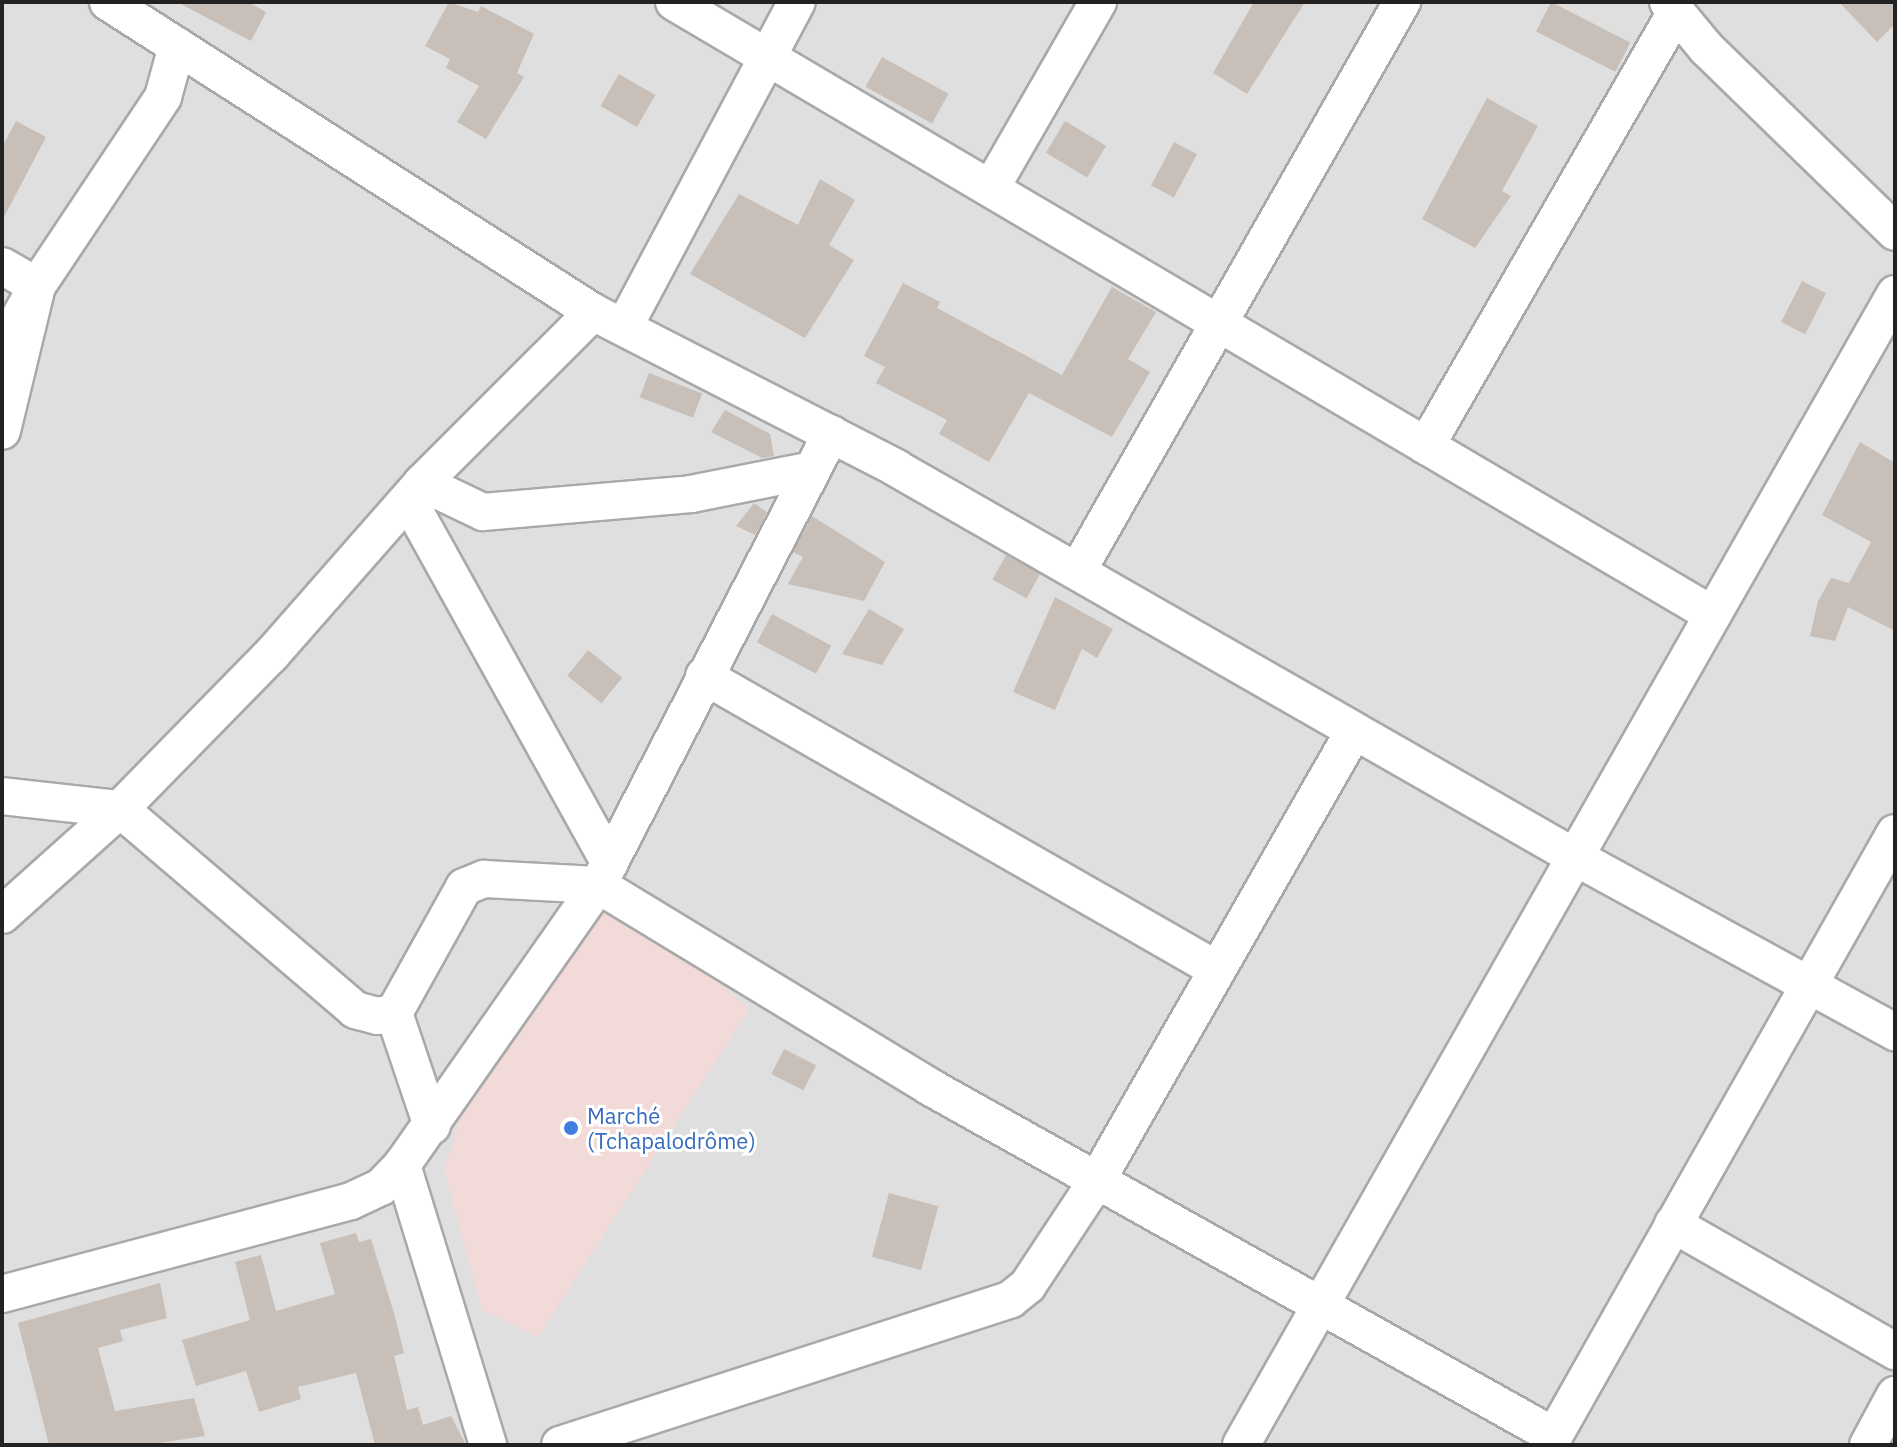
<!DOCTYPE html>
<meta charset="utf-8">
<style>
body{margin:0}
#map{position:relative;width:1897px;height:1447px;overflow:hidden;background:#f2efe9;font-family:"IBM Plex Sans",sans-serif}
div>[style]{position:absolute}
.residential>*{inset:0;background:#e0dfdf;transform-origin:0 0}
.commercial>*{inset:0;background:#f2dad9}
.building>*{inset:0;background:#c7bfb8;transform-origin:0 0}
.roads{filter:drop-shadow(2px 0 #a9a9a9) drop-shadow(-2px 0 #a9a9a9) drop-shadow(0 2px #a9a9a9) drop-shadow(0 -2px #a9a9a9)}
.minor>*{height:36px;margin:-18px;padding:0 18px;transform-origin:18px;border-radius:18px;background:#fff}
.dots>*{width:22px;height:22px;translate:-50% -50%;box-sizing:border-box;border:4px solid #fff;border-radius:50%}
span{translate:-50% -50%;white-space:nowrap;text-align:center;line-height:1.15;-webkit-text-stroke:6px #fff;paint-order:stroke}
.shop-label{font-size:22px;color:#366cbe}
.left{translate:0 -50%;text-align:left}
.frame{position:absolute;inset:0;border:4px solid #222;pointer-events:none}
</style>
<div id="map">
<div class="residential">
<i style="left:2px;top:2px;width:1893px;height:1443px"></i>
</div>
<div class="commercial">
<i style="clip-path:polygon(602px 905px,671px 945px,750px 1008px,538px 1337px,482px 1310px,444px 1170px,464px 1108px,562px 937px)"></i>
</div>
<div class="building">
<i style="clip-path:polygon(177px 2px,248px 2px,266px 12px,251px 41px)"></i>
<i style="clip-path:polygon(449px 2px,478px 12px,481px 6px,534px 34px,517px 73px,524px 77px,486px 139px,457px 122px,479px 86px,446px 68px,450px 59px,425px 46px)"></i>
<i style="clip-path:polygon(1254px 2px,1305px 2px,1247px 94px,1213px 73px)"></i>
<i style="left:1551px;top:2px;width:89px;height:33px;rotate:27deg"></i>
<i style="clip-path:polygon(1839px 2px,1895px 2px,1895px 24px,1877px 42px)"></i>
<i style="left:882px;top:57px;width:76px;height:34px;rotate:29deg"></i>
<i style="left:619px;top:74px;width:42px;height:37px;rotate:30deg"></i>
<i style="clip-path:polygon(1487px 98px,1538px 126px,1502px 191px,1511px 196px,1475px 248px,1422px 219px)"></i>
<i style="clip-path:polygon(16px 121px,46px 137px,2px 221px,2px 147px)"></i>
<i style="left:1065px;top:121px;width:48px;height:37px;rotate:31deg"></i>
<i style="left:1174px;top:142px;width:26px;height:49px;rotate:28deg"></i>
<i style="clip-path:polygon(820px 179px,855px 200px,829px 245px,854px 260px,805px 338px,690px 274px,739px 194px,798px 225px)"></i>
<i style="left:1802px;top:281px;width:27px;height:46px;rotate:27deg"></i>
<i style="clip-path:polygon(903px 283px,940px 302px,937px 308px,1062px 375px,1112px 287px,1156px 312px,1128px 359px,1150px 372px,1112px 437px,1029px 393px,989px 462px,939px 434px,947px 420px,876px 383px,885px 367px,864px 356px)"></i>
<i style="left:649px;top:373px;width:57px;height:26px;rotate:21deg"></i>
<i style="clip-path:polygon(725px 410px,770px 434px,774px 456px,762px 458px,711px 432px)"></i>
<i style="clip-path:polygon(1860px 442px,1895px 463px,1895px 631px,1848px 607px,1835px 641px,1810px 636px,1818px 601px,1831px 578px,1849px 583px,1871px 542px,1822px 515px)"></i>
<i style="clip-path:polygon(754px 503px,767px 512px,755px 535px,736px 526px)"></i>
<i style="clip-path:polygon(812px 516px,885px 562px,864px 601px,788px 584px,803px 557px,793px 552px)"></i>
<i style="left:1006px;top:555px;width:39px;height:28px;rotate:29deg"></i>
<i style="clip-path:polygon(1055px 597px,1113px 629px,1097px 658px,1082px 649px,1055px 710px,1013px 692px)"></i>
<i style="clip-path:polygon(869px 609px,904px 629px,882px 665px,842px 654px)"></i>
<i style="left:772px;top:614px;width:67px;height:32px;rotate:28deg"></i>
<i style="left:588px;top:650px;width:44px;height:33px;rotate:39deg"></i>
<i style="left:784px;top:1049px;width:36px;height:28px;rotate:27deg"></i>
<i style="left:889px;top:1193px;width:51px;height:66px;rotate:15deg"></i>
<i style="clip-path:polygon(356px 1233px,359px 1242px,371px 1239px,394px 1313px,404px 1353px,394px 1356px,407px 1410px,418px 1407px,423px 1425px,451px 1416px,466px 1445px,375px 1445px,356px 1373px,298px 1387px,301px 1399px,259px 1412px,246px 1371px,196px 1386px,182px 1340px,250px 1320px,235px 1262px,261px 1255px,276px 1311px,335px 1294px,320px 1243px)"></i>
<i style="clip-path:polygon(160px 1283px,167px 1318px,120px 1330px,123px 1341px,98px 1348px,115px 1411px,194px 1398px,205px 1436px,147px 1445px,49px 1445px,18px 1323px)"></i>
</div>
<div class="roads">
<div class="minor">
<i style="left:108px;top:2px;width:576px;rotate:32.59deg"></i>
<i style="left:593px;top:312px;width:341px;rotate:27.2deg"></i>
<i style="left:896px;top:468px;width:783px;rotate:29.81deg"></i>
<i style="left:1575px;top:857px;width:365px;rotate:28.7deg"></i>
<i style="left:674px;top:2px;width:1206px;rotate:30.54deg"></i>
<i style="left:1668px;top:2px;width:61px;rotate:50.3deg"></i>
<i style="left:1707px;top:49px;width:262px;rotate:44.2deg"></i>
<i style="left:991px;top:188px;width:215px;rotate:-60.1deg"></i>
<i style="left:2px;top:266px;width:40px;rotate:29.7deg"></i>
<i style="left:37px;top:286px;width:149px;rotate:103.6deg"></i>
<i style="left:624px;top:327px;width:368px;rotate:-62deg"></i>
<i style="left:2px;top:349px;width:72px;rotate:-60.9deg"></i>
<i style="left:37px;top:286px;width:227px;rotate:-56.3deg"></i>
<i style="left:163px;top:97px;width:53px;rotate:-74.6deg"></i>
<i style="left:1426px;top:446px;width:501px;rotate:-60.06deg"></i>
<i style="left:422px;top:483px;width:68px;rotate:25.4deg"></i>
<i style="left:483px;top:512px;width:209px;rotate:-4.9deg"></i>
<i style="left:691px;top:494px;width:123px;rotate:-11.2deg"></i>
<i style="left:409px;top:501px;width:414px;rotate:61deg"></i>
<i style="left:1078px;top:570px;width:654px;rotate:-60.3deg"></i>
<i style="left:704px;top:676px;width:590px;rotate:29.78deg"></i>
<i style="left:2px;top:796px;width:119px;rotate:6.3deg"></i>
<i style="left:120px;top:809px;width:309px;rotate:40.5deg"></i>
<i style="left:355px;top:1010px;width:23px;rotate:15deg"></i>
<i style="left:377px;top:1016px;width:17px;rotate:-10deg"></i>
<i style="left:394px;top:1013px;width:144px;rotate:-60.9deg"></i>
<i style="left:464px;top:887px;width:22px;rotate:-22deg"></i>
<i style="left:484px;top:879px;width:114px;rotate:3deg"></i>
<i style="left:598px;top:885px;width:389px;rotate:31.3deg"></i>
<i style="left:930px;top:1087px;width:715px;rotate:29.22deg"></i>
<i style="left:2px;top:915px;width:159px;rotate:-41.9deg"></i>
<i style="left:120px;top:809px;width:216px;rotate:-45.6deg"></i>
<i style="left:271px;top:655px;width:229px;rotate:-48.7deg"></i>
<i style="left:422px;top:483px;width:242px;rotate:-45deg"></i>
<i style="left:394px;top:1013px;width:119px;rotate:71.4deg"></i>
<i style="left:402px;top:1165px;width:293px;rotate:72.9deg"></i>
<i style="left:1673px;top:1224px;width:256px;rotate:29.8deg"></i>
<i style="left:2px;top:1294px;width:361px;rotate:-14.9deg"></i>
<i style="left:351px;top:1201px;width:33px;rotate:-25deg"></i>
<i style="left:381px;top:1187px;width:30px;rotate:-46deg"></i>
<i style="left:402px;top:1165px;width:342px;rotate:-55deg"></i>
<i style="left:598px;top:885px;width:508px;rotate:-62.68deg"></i>
<i style="left:560px;top:1445px;width:474px;rotate:-17.9deg"></i>
<i style="left:1011px;top:1299px;width:22px;rotate:-39deg"></i>
<i style="left:1028px;top:1285px;width:123px;rotate:-56.6deg"></i>
<i style="left:1096px;top:1182px;width:520px;rotate:-60.23deg"></i>
<i style="left:1241px;top:1445px;width:1324px;rotate:-60.39deg"></i>
<i style="left:1549px;top:1445px;width:703px;rotate:-60.52deg"></i>
<i style="left:1868px;top:1445px;width:57px;rotate:-61.6deg"></i>
</div>
</div>
<div class="dots">
<i style="left:571px;top:1128px;background:#3f7fe0"></i>
</div>
<div class="shop-label">
<span class="left" style="left:587px;top:1128px">Marché<br>(Tchapalodrôme)</span>
</div>
<div class="frame"></div>
</div>
